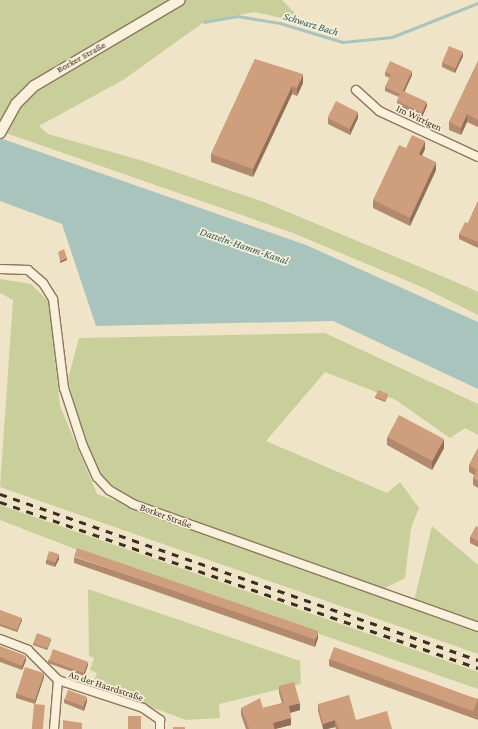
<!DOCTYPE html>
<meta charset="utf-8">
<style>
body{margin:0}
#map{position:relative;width:478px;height:729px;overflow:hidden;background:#f0e4c8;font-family:"Crimson Pro",serif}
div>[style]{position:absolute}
.green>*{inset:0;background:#c9cf9b}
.water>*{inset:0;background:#a9c4bc}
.stream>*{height:2.5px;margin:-1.25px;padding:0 1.25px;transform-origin:1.25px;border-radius:1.25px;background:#a9c4bc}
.roads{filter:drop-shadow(1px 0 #8d765c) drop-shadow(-1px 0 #8d765c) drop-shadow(0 1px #8d765c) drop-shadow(0 -1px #8d765c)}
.minor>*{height:8px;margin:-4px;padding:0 4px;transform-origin:4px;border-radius:4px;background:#faf1dc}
.tertiary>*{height:10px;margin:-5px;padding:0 5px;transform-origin:5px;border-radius:5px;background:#faf1dc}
.rail>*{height:2.5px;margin-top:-1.25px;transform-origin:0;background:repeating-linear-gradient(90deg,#3d2e20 0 7px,transparent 0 14px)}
.wall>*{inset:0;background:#b2896c}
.shaded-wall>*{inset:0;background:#916f58}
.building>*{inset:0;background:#cf9f7d;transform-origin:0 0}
span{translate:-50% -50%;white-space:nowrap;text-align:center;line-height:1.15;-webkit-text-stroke:3.5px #f7eed8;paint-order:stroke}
.street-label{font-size:10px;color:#3d2e20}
.water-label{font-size:11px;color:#2f5d5a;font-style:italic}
</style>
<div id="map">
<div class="green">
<i style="clip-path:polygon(0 0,282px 0,305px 23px,254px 12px,204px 22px,123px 80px,39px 126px,48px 134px,140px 160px,264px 202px,463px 285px,478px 292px,478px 315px,424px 288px,293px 233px,0 131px)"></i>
<i style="clip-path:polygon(0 279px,31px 284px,49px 302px,60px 406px,97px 494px,478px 633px,478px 654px,0 487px,13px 300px,0 293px)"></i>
<i style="clip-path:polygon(325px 333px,478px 404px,478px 435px,465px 428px,450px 438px,396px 400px,325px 372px,266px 441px,387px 493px,400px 482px,419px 508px,411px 528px,405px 578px,383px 589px,125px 496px,100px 475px,80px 428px,68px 379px,79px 338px)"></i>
<i style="clip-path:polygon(0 505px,478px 672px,478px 689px,75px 549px,0 520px)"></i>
<i style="clip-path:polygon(432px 526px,478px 565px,478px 623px,414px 601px)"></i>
<i style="clip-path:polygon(88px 589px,300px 661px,301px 684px,219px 704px,220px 718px,186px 720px,92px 685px,97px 673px,90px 670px,94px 658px,89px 656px)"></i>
</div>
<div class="water">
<i style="clip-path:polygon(0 138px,306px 245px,478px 322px,478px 389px,333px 321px,96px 326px,62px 224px,0 201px)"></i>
</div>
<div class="stream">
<i style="left:204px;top:22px;width:34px;rotate:-10deg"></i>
<i style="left:237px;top:16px;width:44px;rotate:9.2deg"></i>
<i style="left:280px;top:23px;width:66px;rotate:16.8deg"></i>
<i style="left:343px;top:42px;width:49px;rotate:-5.8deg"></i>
<i style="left:392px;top:37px;width:92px;rotate:-21.6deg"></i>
</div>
<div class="roads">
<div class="minor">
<i style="left:356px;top:90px;width:31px;rotate:42deg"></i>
<i style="left:379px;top:111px;width:109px;rotate:24.9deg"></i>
<i style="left:0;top:269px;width:28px;rotate:2deg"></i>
<i style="left:28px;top:270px;width:20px;rotate:41deg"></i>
<i style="left:43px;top:283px;width:19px;rotate:58deg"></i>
<i style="left:53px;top:299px;width:90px;rotate:83deg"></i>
<i style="left:64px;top:388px;width:61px;rotate:71.9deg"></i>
<i style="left:83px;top:446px;width:34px;rotate:66deg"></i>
<i style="left:97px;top:477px;width:18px;rotate:47deg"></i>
<i style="left:109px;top:490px;width:28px;rotate:30deg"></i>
<i style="left:133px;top:504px;width:366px;rotate:19.6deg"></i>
<i style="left:0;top:639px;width:30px;rotate:21deg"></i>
<i style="left:28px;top:650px;width:42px;rotate:45deg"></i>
<i style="left:58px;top:680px;width:89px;rotate:18.2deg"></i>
<i style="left:143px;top:708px;width:21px;rotate:35deg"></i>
<i style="left:160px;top:720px;width:9px;rotate:90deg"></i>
<i style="left:54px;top:729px;width:49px;rotate:-85.3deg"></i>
</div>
<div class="tertiary">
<i style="left:0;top:133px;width:33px;rotate:-61deg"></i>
<i style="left:16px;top:104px;width:25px;rotate:-45deg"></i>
<i style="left:34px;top:86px;width:169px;rotate:-30.5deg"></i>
</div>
</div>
<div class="rail">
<i style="left:0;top:494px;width:506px;rotate:19.15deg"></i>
<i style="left:0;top:502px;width:506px;rotate:19.15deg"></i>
</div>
<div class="wall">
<i style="clip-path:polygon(463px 56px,455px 73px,442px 67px,442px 63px)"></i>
<i style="clip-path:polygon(255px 59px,303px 83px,297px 96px,292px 94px,253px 177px,211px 162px,211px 154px)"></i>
<i style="clip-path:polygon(478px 61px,478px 127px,467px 122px,461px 135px,449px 130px,449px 122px)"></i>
<i style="clip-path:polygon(385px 72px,412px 75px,404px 92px,427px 106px,422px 117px,397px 105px,397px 101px,399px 97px,385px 91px,385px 87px,390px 78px,385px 76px)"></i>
<i style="clip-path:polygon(328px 118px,358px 118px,350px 135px,328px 124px)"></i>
<i style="clip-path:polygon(406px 148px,425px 149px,422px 155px,436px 170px,410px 226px,373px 208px,373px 200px)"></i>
<i style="clip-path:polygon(478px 201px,478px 248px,459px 239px,459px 234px,468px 223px)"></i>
<i style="clip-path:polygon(375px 396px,388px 396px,385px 402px,375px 398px)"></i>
<i style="clip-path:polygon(387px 437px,444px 448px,432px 470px,387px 445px)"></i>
<i style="clip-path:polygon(478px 448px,478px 488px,473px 485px,473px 478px,474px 475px,469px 472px,469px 465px)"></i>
<i style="clip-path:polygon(478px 527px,478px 547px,470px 543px,470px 537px)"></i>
<i style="clip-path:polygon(74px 557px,318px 638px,315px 647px,74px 563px)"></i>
<i style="clip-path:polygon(59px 559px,55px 567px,46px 564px,46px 560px)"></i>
<i style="clip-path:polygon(0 610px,22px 620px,17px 632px,0 626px)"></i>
<i style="clip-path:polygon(51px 640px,47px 650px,33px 645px,33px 643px)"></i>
<i style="clip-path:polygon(0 646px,26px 660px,22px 670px,0 662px)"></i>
<i style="clip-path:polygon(329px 659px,478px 699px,478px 720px,329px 666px)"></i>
<i style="clip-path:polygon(48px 660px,88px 665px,84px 676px,48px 663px)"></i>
<i style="clip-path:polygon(44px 677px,35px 704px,16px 698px,16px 693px)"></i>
<i style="clip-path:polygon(279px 686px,300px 710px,290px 713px,291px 725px,275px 729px,246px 729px,241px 715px,241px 708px,263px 708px,282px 703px,279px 693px)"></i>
<i style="clip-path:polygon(64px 699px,87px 701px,84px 711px,64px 703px)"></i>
<i style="clip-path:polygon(318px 704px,356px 720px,392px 729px,336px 729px,335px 727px,327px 729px,323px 729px,318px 711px)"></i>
</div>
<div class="shaded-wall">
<i style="clip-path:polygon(463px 52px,463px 56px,455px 73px,455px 69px)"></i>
<i style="clip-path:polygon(412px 71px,412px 75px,403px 95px,403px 91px)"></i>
<i style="clip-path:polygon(303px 74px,303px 83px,297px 96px,297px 88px)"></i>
<i style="clip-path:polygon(292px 86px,292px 94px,253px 177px,253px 169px)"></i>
<i style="clip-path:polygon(427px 102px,427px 106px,422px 117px,422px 113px)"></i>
<i style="clip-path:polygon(358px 112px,358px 118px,350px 135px,350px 128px)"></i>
<i style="clip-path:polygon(467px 114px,467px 122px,461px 135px,461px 128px)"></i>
<i style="clip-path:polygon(425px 141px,425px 149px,419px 162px,419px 154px)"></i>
<i style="clip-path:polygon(436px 162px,436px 170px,410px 226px,410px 218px)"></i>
<i style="clip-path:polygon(67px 258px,67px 260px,60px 263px,60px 261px)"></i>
<i style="clip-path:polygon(444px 439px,444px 448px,432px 470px,432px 461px)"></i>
<i style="clip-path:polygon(59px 554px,59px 559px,55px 567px,55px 563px)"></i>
<i style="clip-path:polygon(22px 618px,22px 620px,17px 632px,17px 630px)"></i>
<i style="clip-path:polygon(318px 632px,318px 638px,315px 647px,315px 641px)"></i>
<i style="clip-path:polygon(51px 638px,51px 640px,47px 650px,47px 648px)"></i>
<i style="clip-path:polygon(26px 656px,26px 660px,22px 670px,22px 666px)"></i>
<i style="clip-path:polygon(88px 662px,88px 665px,84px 676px,84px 674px)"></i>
<i style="clip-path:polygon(44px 673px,44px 677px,35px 704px,35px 699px)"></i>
<i style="clip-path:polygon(87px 697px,87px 701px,84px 711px,84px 706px)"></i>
<i style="clip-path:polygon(300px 703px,300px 710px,289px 713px,289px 706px)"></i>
<i style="clip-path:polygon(291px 718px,291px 725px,275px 729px,273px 723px)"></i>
<i style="clip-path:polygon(335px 720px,335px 727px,327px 729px,323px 729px,323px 724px)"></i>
</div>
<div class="building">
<i style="left:449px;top:46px;width:15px;height:18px;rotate:23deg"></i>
<i style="clip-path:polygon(255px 59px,303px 74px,297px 88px,292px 86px,253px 169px,211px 154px)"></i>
<i style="clip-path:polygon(390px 61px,412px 71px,403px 91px,427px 102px,422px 113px,397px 101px,400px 94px,385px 87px,391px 74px,385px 72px)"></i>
<i style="clip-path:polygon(478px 61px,478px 120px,467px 114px,461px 128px,449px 122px)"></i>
<i style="left:336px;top:101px;width:25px;height:19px;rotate:27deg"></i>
<i style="clip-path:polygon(412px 135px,425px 141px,419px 154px,436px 162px,410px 218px,373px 200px,399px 145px,406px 148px)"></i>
<i style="clip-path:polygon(478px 201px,478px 242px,459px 234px,465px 222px,468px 223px)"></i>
<i style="clip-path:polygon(64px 249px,67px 258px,60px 261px,58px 252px)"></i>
<i style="left:378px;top:390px;width:11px;height:7px;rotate:22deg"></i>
<i style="left:399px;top:415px;width:51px;height:25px;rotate:28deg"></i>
<i style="clip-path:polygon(478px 448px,478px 481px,473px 478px,477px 470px,469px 465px)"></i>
<i style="clip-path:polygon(476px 526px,478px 527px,478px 541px,470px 537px)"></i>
<i style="left:77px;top:548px;width:255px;height:9px;rotate:19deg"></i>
<i style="left:49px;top:551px;width:10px;height:9px;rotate:17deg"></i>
<i style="clip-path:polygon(0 610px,22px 618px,17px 630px,0 624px)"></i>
<i style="left:37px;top:633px;width:15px;height:11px;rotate:20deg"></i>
<i style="clip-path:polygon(0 646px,26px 656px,22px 666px,0 657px)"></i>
<i style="left:334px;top:647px;width:153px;height:13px;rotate:20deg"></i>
<i style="left:53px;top:649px;width:37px;height:12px;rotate:20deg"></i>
<i style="left:25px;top:667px;width:20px;height:28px;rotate:18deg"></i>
<i style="clip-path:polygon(294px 682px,300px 703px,289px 706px,291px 718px,273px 723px,274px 729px,249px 729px,241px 708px,260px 698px,263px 708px,284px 703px,279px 686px)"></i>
<i style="left:68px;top:690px;width:20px;height:10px;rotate:20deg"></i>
<i style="clip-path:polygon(349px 695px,356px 720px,387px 711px,392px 729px,339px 729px,335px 720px,323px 724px,318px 704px)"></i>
<i style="left:34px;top:704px;width:11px;height:25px;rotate:5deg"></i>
<i style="left:128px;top:716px;width:13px;height:13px"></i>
<i style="clip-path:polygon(63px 720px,82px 723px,82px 729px,63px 729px)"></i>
<i style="left:173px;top:727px;width:12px;height:2px"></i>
</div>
<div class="street-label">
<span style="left:81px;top:57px;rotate:-29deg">Borker Straße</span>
<span style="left:419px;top:118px;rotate:25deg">Im Wirrigen</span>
<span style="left:166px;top:516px;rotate:20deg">Borker Straße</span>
<span style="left:106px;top:686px;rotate:18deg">An der Haardstraße</span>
</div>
<div class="water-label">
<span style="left:311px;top:24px;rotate:17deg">Schwarz Bach</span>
<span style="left:244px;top:246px;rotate:19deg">Datteln-Hamm-Kanal</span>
</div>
</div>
